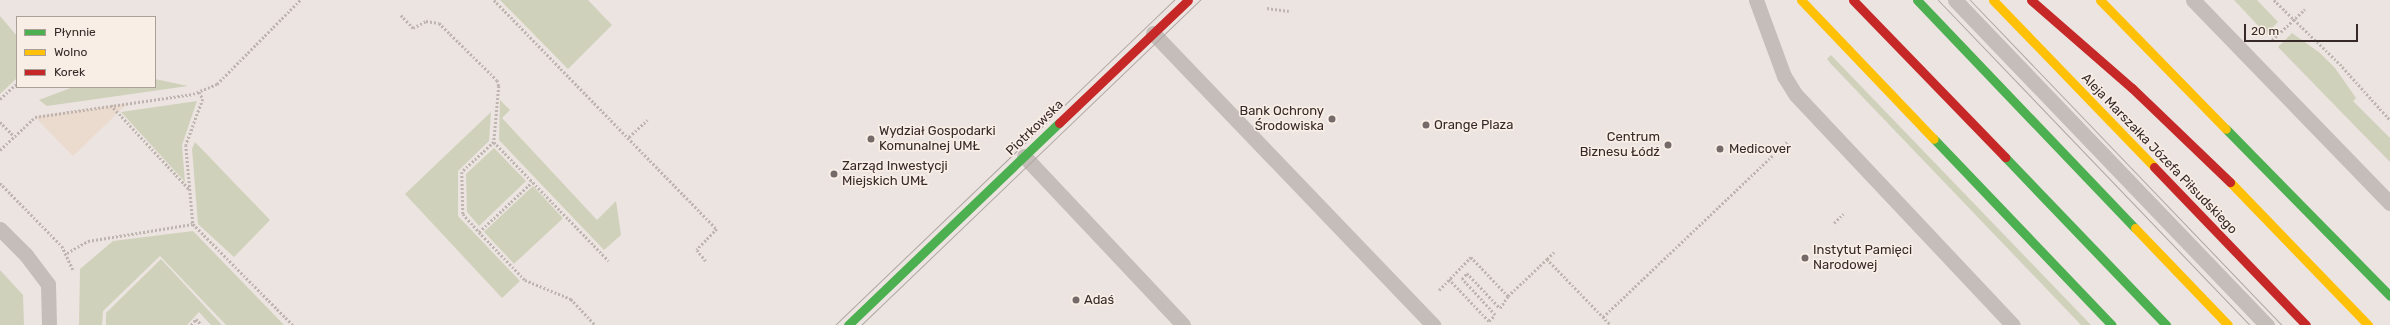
<!DOCTYPE html>
<meta charset="utf-8">
<style>
body{margin:0}
#map{position:relative;width:2390px;height:325px;overflow:hidden;background:#ece4e0;font-family:Rubik,sans-serif}
div>[style]{position:absolute}
.green>*{inset:0;background:#d0d1ba;transform-origin:0 0}
.plaza>*{inset:0;background:#ebdace}
.path>*{height:2.5px;margin-top:-1.25px;transform-origin:0;background:repeating-linear-gradient(90deg,#beb5b1 0 2px,transparent 0 4px)}
.lane>*{height:15px;margin:-7.5px;padding:0 7.5px;transform-origin:7.5px;border-radius:7.5px;background:#c5bdb9}
.fast>*{height:9px;margin:-4.5px;padding:0 4.5px;transform-origin:4.5px;border-radius:4.5px;background:#4caf50}
.slow>*{height:9px;margin:-4.5px;padding:0 4.5px;transform-origin:4.5px;border-radius:4.5px;background:#ffc107}
.jam>*{height:9px;margin:-4.5px;padding:0 4.5px;transform-origin:4.5px;border-radius:4.5px;background:#c62828}
.tram>*{height:1px;margin:-0.5px;padding:0 0.5px;transform-origin:0.5px;border-radius:0.5px;background:#ada6a3}
.dots>*{width:11px;height:11px;translate:-50% -50%;box-sizing:border-box;border:2px solid #f9eee6;border-radius:50%}
span{translate:-50% -50%;white-space:nowrap;text-align:center;line-height:1.15;-webkit-text-stroke:3.5px #f9eee6;paint-order:stroke}
.poi-label{font-size:13px;color:#362927}
.right{translate:-100% -50%;text-align:right}
.left{translate:0 -50%;text-align:left}
.street-label{font-size:13px;color:#362927}
.legend{position:absolute;left:16px;top:16px;width:140px;height:72px;box-sizing:border-box;background:#f9eee6;border:1px solid #ab9f9a;margin:0;padding:5px 7px;list-style:none;font-size:12px;color:#362927}
.legend li{display:flex;align-items:center;gap:8px;height:20px}
.legend b{width:20px;border:1px solid #ab9f9a}
.scale{position:absolute;left:2244px;top:24px;width:114px;height:18px;box-sizing:border-box;border:2px solid #362927;border-top:0;padding-left:5px;font-size:12px;line-height:14px;white-space:nowrap;color:#362927;-webkit-text-stroke:3px #f9eee6;paint-order:stroke}
</style>
<div id="map">
<div class="green">
<i style="clip-path:polygon(500px 0,588px 0,612px 25px,568px 69px)"></i>
<i style="clip-path:polygon(2234px 0,2257px 0,2278px 22px,2266px 34px)"></i>
<i style="clip-path:polygon(0 16px,17px 36px,17px 78px,0 94px)"></i>
<i style="clip-path:polygon(2292px 33px,2320px 53px,2335px 68px,2356px 98px,2353px 101px,2390px 138px,2390px 162px,2278px 47px)"></i>
<i style="clip-path:polygon(1831px 55px,2091px 325px,2081px 325px,1831px 64px,1827px 59px)"></i>
<i style="clip-path:polygon(155px 79px,188px 86px,47px 106px,39px 100px,73px 87px,155px 87px)"></i>
<i style="clip-path:polygon(500px 100px,510px 110px,502px 118px,597px 220px,616px 201px,621px 235px,604px 250px,499px 140px)"></i>
<i style="clip-path:polygon(197px 101px,182px 145px,185px 182px,121px 112px)"></i>
<i style="clip-path:polygon(491px 112px,489px 141px,458px 171px,458px 216px,520px 281px,502px 298px,405px 194px)"></i>
<i style="clip-path:polygon(195px 142px,270px 220px,234px 257px,198px 224px,192px 149px)"></i>
<i style="clip-path:polygon(494px 148px,526px 181px,479px 226px,467px 212px,466px 174px)"></i>
<i style="left:533px;top:186px;width:44px;height:67px;rotate:47deg"></i>
<i style="clip-path:polygon(193px 231px,284px 325px,226px 325px,160px 256px,103px 311px,102px 325px,79px 325px,80px 269px,113px 241px)"></i>
<i style="clip-path:polygon(161px 259px,222px 325px,211px 325px,199px 312px,187px 325px,106px 325px,106px 313px)"></i>
<i style="clip-path:polygon(0 270px,23px 295px,24px 325px,0 325px)"></i>
</div>
<div class="plaza">
<i style="clip-path:polygon(128px 103px,73px 156px,35px 117px,44px 115px)"></i>
</div>
<div class="path">
<i style="left:494px;top:0;width:320px;rotate:45.8deg"></i>
<i style="left:717px;top:229px;width:29px;rotate:134deg"></i>
<i style="left:697px;top:250px;width:14px;rotate:51deg"></i>
<i style="left:2274px;top:0;width:92px;rotate:44.1deg"></i>
<i style="left:2340px;top:64px;width:75px;rotate:48.2deg"></i>
<i style="left:1267px;top:8px;width:22px;rotate:8deg"></i>
<i style="left:401px;top:15px;width:18px;rotate:47deg"></i>
<i style="left:413px;top:28px;width:15px;rotate:-28deg"></i>
<i style="left:426px;top:21px;width:13px;rotate:9deg"></i>
<i style="left:439px;top:23px;width:81px;rotate:44.5deg"></i>
<i style="left:497px;top:80px;width:6px;rotate:72deg"></i>
<i style="left:499px;top:86px;width:56px;rotate:95.1deg"></i>
<i style="left:494px;top:142px;width:165px;rotate:46deg"></i>
<i style="left:2272px;top:40px;width:45px;rotate:-43.2deg"></i>
<i style="left:199px;top:92px;width:8px;rotate:60deg"></i>
<i style="left:203px;top:99px;width:49px;rotate:110.3deg"></i>
<i style="left:186px;top:145px;width:79px;rotate:84.9deg"></i>
<i style="left:193px;top:224px;width:142px;rotate:45.3deg"></i>
<i style="left:0;top:99px;width:23px;rotate:-43deg"></i>
<i style="left:111px;top:105px;width:116px;rotate:47.1deg"></i>
<i style="left:0;top:122px;width:20px;rotate:45deg"></i>
<i style="left:629px;top:137px;width:25px;rotate:-43deg"></i>
<i style="left:494px;top:142px;width:44px;rotate:136.8deg"></i>
<i style="left:462px;top:172px;width:42px;rotate:88.6deg"></i>
<i style="left:463px;top:214px;width:24px;rotate:48deg"></i>
<i style="left:479px;top:232px;width:73px;rotate:-43.3deg"></i>
<i style="left:0;top:150px;width:48px;rotate:-43.3deg"></i>
<i style="left:35px;top:117px;width:160px;rotate:-8.3deg"></i>
<i style="left:193px;top:94px;width:26px;rotate:-23deg"></i>
<i style="left:217px;top:84px;width:118px;rotate:-45.3deg"></i>
<i style="left:0;top:183px;width:88px;rotate:45.5deg"></i>
<i style="left:62px;top:246px;width:26px;rotate:65deg"></i>
<i style="left:1834px;top:223px;width:13px;rotate:-45deg"></i>
<i style="left:479px;top:232px;width:66px;rotate:46.2deg"></i>
<i style="left:525px;top:280px;width:50px;rotate:22.4deg"></i>
<i style="left:571px;top:299px;width:35px;rotate:47deg"></i>
<i style="left:67px;top:253px;width:24px;rotate:-30deg"></i>
<i style="left:88px;top:241px;width:106px;rotate:-9.2deg"></i>
<i style="left:1547px;top:259px;width:10px;rotate:-45deg"></i>
<i style="left:1449px;top:279px;width:58px;rotate:46.4deg"></i>
<i style="left:1489px;top:321px;width:8px;rotate:-45deg"></i>
<i style="left:1495px;top:315px;width:49px;rotate:-132.5deg"></i>
<i style="left:1462px;top:279px;width:8px;rotate:-50deg"></i>
<i style="left:1467px;top:273px;width:48px;rotate:46.7deg"></i>
<i style="left:1500px;top:308px;width:14px;rotate:-56deg"></i>
<i style="left:1439px;top:290px;width:46px;rotate:-45.9deg"></i>
<i style="left:1471px;top:257px;width:54px;rotate:46.5deg"></i>
<i style="left:1508px;top:296px;width:54px;rotate:-43.5deg"></i>
<i style="left:1547px;top:259px;width:92px;rotate:45.9deg"></i>
<i style="left:1603px;top:317px;width:254px;rotate:-43.6deg"></i>
<i style="left:191px;top:325px;width:8px;rotate:-50deg"></i>
<i style="left:196px;top:319px;width:8px;rotate:45deg"></i>
</div>
<div class="lane">
<i style="left:1756px;top:0;width:81px;rotate:69.8deg"></i>
<i style="left:1784px;top:76px;width:22px;rotate:58deg"></i>
<i style="left:1796px;top:95px;width:316px;rotate:46.7deg"></i>
<i style="left:1955px;top:0;width:451px;rotate:46.2deg"></i>
<i style="left:2193px;top:0;width:283px;rotate:45.9deg"></i>
<i style="left:1153px;top:33px;width:405px;rotate:46.2deg"></i>
<i style="left:1024px;top:156px;width:232px;rotate:46.7deg"></i>
<i style="left:0;top:229px;width:37px;rotate:45deg"></i>
<i style="left:26px;top:255px;width:36px;rotate:53deg"></i>
<i style="left:48px;top:284px;width:41px;rotate:88.6deg"></i>
</div>
<div class="fast">
<i style="left:1917px;top:0;width:315px;rotate:46.3deg"></i>
<i style="left:2226px;top:129px;width:234px;rotate:45.5deg"></i>
<i style="left:1934px;top:139px;width:257px;rotate:46.3deg"></i>
<i style="left:2005px;top:157px;width:233px;rotate:46.2deg"></i>
<i style="left:848px;top:325px;width:292px;rotate:-43.8deg"></i>
</div>
<div class="slow">
<i style="left:1801px;top:0;width:192px;rotate:46.3deg"></i>
<i style="left:1993px;top:0;width:232px;rotate:46deg"></i>
<i style="left:2100px;top:0;width:180px;rotate:45.7deg"></i>
<i style="left:2230px;top:182px;width:199px;rotate:46deg"></i>
<i style="left:2135px;top:228px;width:134px;rotate:46.2deg"></i>
</div>
<div class="jam">
<i style="left:1853px;top:0;width:219px;rotate:45.9deg"></i>
<i style="left:2031px;top:0;width:134px;rotate:41.1deg"></i>
<i style="left:2132px;top:88px;width:136px;rotate:43.8deg"></i>
<i style="left:1059px;top:123px;width:178px;rotate:-43.6deg"></i>
<i style="left:2154px;top:167px;width:219px;rotate:46.1deg"></i>
</div>
<div class="tram">
<i style="left:1938px;top:0;width:451px;rotate:46.2deg"></i>
<i style="left:1970px;top:0;width:451px;rotate:46.2deg"></i>
<i style="left:835px;top:325px;width:470px;rotate:-43.8deg"></i>
<i style="left:861px;top:325px;width:470px;rotate:-43.8deg"></i>
</div>
<div class="dots">
<i style="left:1332px;top:119px;background:#766a68"></i>
<i style="left:1426px;top:125px;background:#766a68"></i>
<i style="left:871px;top:139px;background:#766a68"></i>
<i style="left:1668px;top:145px;background:#766a68"></i>
<i style="left:1720px;top:149px;background:#766a68"></i>
<i style="left:834px;top:174px;background:#766a68"></i>
<i style="left:1805px;top:258px;background:#766a68"></i>
<i style="left:1076px;top:300px;background:#766a68"></i>
</div>
<div class="poi-label">
<span class="right" style="left:1324px;top:119px">Bank Ochrony<br>Środowiska</span>
<span class="left" style="left:1434px;top:125px">Orange Plaza</span>
<span class="left" style="left:879px;top:139px">Wydział Gospodarki<br>Komunalnej UMŁ</span>
<span class="right" style="left:1660px;top:145px">Centrum<br>Biznesu Łódź</span>
<span class="left" style="left:1729px;top:149px">Medicover</span>
<span class="left" style="left:842px;top:174px">Zarząd Inwestycji<br>Miejskich UMŁ</span>
<span class="left" style="left:1813px;top:258px">Instytut Pamięci<br>Narodowej</span>
<span class="left" style="left:1084px;top:300px">Adaś</span>
</div>
<div class="street-label">
<span style="left:1035px;top:128px;rotate:-44deg">Piotrkowska</span>
<span style="left:2159px;top:154px;rotate:46deg">Aleja Marszałka Józefa Piłsudskiego</span>
</div>
<ul class="legend">
<li><b style="height:5px;background:#4caf50"></b>Płynnie</li>
<li><b style="height:5px;background:#ffc107"></b>Wolno</li>
<li><b style="height:5px;background:#c62828"></b>Korek</li>
</ul>
<div class="scale">20 m</div>
</div>
